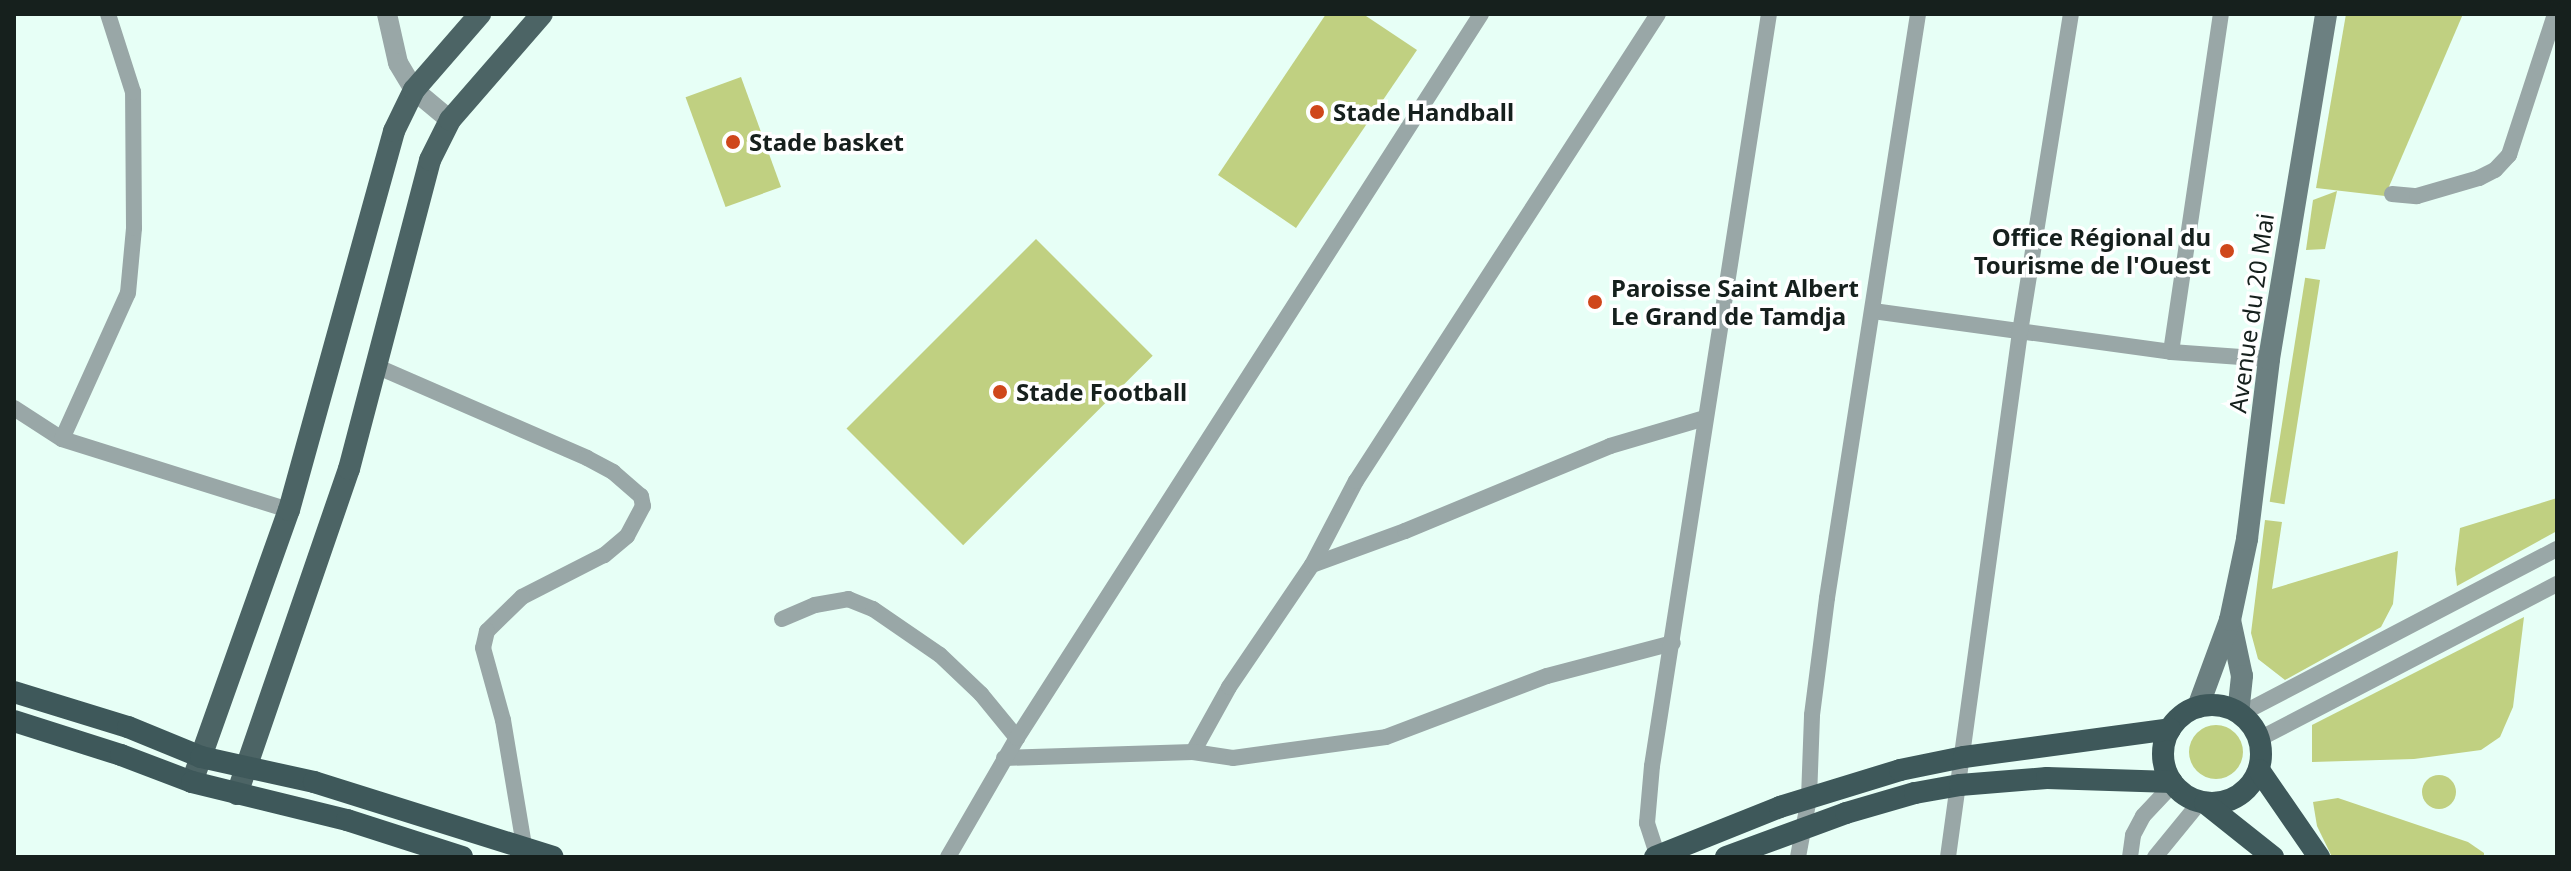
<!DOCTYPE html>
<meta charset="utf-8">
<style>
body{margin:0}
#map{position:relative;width:2571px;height:871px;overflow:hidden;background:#e7fff6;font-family:"Noto Sans",sans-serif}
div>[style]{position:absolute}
.green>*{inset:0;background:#c0d081;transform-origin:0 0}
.round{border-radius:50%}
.minor>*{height:16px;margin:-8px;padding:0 8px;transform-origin:8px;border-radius:8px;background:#99a7a7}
.tertiary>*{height:20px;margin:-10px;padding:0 10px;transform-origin:10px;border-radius:10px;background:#99a7a7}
.secondary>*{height:22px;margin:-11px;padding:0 11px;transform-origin:11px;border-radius:11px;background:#6c8081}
.primary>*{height:22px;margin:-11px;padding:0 11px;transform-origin:11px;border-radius:11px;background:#4c6465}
.trunk>*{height:22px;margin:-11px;padding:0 11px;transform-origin:11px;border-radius:11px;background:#3e585a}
.trunk>.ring{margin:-11px;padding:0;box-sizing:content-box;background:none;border:22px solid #3e585a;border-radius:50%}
.dots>*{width:22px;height:22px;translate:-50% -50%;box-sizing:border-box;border:4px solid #fff;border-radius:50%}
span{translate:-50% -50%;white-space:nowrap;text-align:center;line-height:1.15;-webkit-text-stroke:7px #fff;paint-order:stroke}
.poi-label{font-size:24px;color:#16201d;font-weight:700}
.left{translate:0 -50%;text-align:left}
.right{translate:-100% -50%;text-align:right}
.street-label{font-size:24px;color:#16201d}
.frame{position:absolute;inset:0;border:16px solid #16201d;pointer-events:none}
</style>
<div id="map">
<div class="green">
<i style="clip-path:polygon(1326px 14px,1363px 14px,1417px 50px,1296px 228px,1218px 175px)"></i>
<i style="clip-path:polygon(2346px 14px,2463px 14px,2385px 196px,2316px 188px)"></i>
<i style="left:741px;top:77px;width:117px;height:59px;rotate:70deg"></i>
<i style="clip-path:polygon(2337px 191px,2325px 249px,2306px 250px,2313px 200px)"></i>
<i style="left:1036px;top:239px;width:165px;height:268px;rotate:45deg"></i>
<i style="left:2320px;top:280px;width:227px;height:15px;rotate:99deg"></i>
<i style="clip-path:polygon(2557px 498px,2557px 531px,2457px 586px,2455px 569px,2460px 528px)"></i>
<i style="clip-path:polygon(2265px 520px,2282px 522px,2272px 589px,2398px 551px,2393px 604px,2381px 627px,2285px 680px,2258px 659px,2251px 633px)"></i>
<i style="clip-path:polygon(2524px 617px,2513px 707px,2500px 737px,2481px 750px,2414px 759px,2312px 762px,2312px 725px)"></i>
<i class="round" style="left:2189px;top:725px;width:54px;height:54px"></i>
<i class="round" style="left:2422px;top:775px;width:34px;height:34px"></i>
<i style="clip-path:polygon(2338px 798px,2468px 842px,2484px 853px,2484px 857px,2332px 857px,2317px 826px,2313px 802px)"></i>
</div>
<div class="minor">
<i style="left:2392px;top:194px;width:25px;rotate:5deg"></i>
<i style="left:2417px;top:196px;width:65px;rotate:-16.2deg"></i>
<i style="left:2479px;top:178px;width:18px;rotate:-27deg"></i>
<i style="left:2495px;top:170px;width:21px;rotate:-47deg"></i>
<i style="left:2509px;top:155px;width:148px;rotate:-71.9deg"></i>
<i style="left:1873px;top:311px;width:301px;rotate:7.8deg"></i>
<i style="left:2171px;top:352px;width:98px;rotate:4.1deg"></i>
<i style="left:2171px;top:352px;width:342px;rotate:-81.6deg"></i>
<i style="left:378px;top:367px;width:228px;rotate:23.5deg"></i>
<i style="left:587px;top:458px;width:30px;rotate:28deg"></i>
<i style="left:613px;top:472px;width:37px;rotate:41deg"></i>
<i style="left:641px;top:496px;width:10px;rotate:79deg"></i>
<i style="left:643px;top:506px;width:34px;rotate:118deg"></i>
<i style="left:627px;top:536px;width:30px;rotate:140deg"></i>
<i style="left:604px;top:555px;width:92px;rotate:152.9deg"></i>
<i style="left:522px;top:597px;width:49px;rotate:135.8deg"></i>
<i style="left:487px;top:631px;width:17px;rotate:103deg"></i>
<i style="left:483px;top:648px;width:75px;rotate:74.5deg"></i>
<i style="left:503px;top:720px;width:139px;rotate:80.5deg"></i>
<i style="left:14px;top:408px;width:57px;rotate:32.9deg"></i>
<i style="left:62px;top:439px;width:238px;rotate:17.4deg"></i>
<i style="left:62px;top:439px;width:160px;rotate:-65.7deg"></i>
<i style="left:128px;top:293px;width:65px;rotate:-84.7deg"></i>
<i style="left:134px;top:228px;width:136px;rotate:-90.4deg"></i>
<i style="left:133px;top:92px;width:82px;rotate:-107.8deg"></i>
<i style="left:1312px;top:565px;width:99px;rotate:-20.1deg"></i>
<i style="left:1405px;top:531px;width:222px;rotate:-22.5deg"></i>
<i style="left:1610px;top:446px;width:99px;rotate:-16.4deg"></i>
<i style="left:782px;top:619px;width:36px;rotate:-23deg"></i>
<i style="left:815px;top:605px;width:34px;rotate:-10deg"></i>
<i style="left:848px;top:599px;width:27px;rotate:22deg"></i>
<i style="left:873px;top:609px;width:81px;rotate:34.5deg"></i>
<i style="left:940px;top:655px;width:57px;rotate:43.6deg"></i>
<i style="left:981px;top:694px;width:57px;rotate:50.7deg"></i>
<i style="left:2241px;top:714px;width:356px;rotate:-27.6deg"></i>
<i style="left:2259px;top:739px;width:336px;rotate:-27.5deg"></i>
<i style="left:1193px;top:752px;width:74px;rotate:-61deg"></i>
<i style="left:1229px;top:687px;width:148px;rotate:-55.8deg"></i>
<i style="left:1312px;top:565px;width:95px;rotate:-62.4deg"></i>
<i style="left:1356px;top:481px;width:556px;rotate:-57.11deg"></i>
<i style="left:1004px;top:758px;width:189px;rotate:-1.8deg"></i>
<i style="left:1193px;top:752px;width:40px;rotate:8.5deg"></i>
<i style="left:1233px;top:758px;width:154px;rotate:-7.8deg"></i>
<i style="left:1386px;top:737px;width:172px;rotate:-20.8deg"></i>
<i style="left:1547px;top:676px;width:130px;rotate:-14.7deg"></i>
<i style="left:948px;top:857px;width:138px;rotate:-59.9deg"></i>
<i style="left:1017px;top:738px;width:860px;rotate:-57.34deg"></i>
<i style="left:1658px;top:857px;width:36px;rotate:-108deg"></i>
<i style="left:1647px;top:823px;width:57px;rotate:-85deg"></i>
<i style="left:1652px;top:766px;width:761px;rotate:-81.16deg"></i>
<i style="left:1798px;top:857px;width:60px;rotate:-79.4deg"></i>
<i style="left:1809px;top:798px;width:83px;rotate:-87.9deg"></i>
<i style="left:1812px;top:715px;width:118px;rotate:-82.7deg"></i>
<i style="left:1827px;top:598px;width:591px;rotate:-81.14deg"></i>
<i style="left:1948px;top:857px;width:530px;rotate:-82.19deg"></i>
<i style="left:2020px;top:332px;width:322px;rotate:-80.9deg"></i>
<i style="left:2130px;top:857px;width:22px;rotate:-82deg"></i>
<i style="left:2133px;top:835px;width:21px;rotate:-62deg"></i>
<i style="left:2143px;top:816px;width:44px;rotate:-46.8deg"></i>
<i style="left:2155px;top:857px;width:71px;rotate:-50.7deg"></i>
</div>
<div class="tertiary">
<i style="left:387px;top:14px;width:50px;rotate:77.3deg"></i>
<i style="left:398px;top:63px;width:31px;rotate:59deg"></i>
<i style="left:414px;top:90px;width:47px;rotate:39.8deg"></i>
</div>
<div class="secondary">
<i style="left:2230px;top:620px;width:57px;rotate:77.9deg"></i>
<i style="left:2242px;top:676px;width:36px;rotate:96deg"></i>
<i style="left:2198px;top:707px;width:93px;rotate:-69.8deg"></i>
<i style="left:2230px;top:620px;width:83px;rotate:-78.1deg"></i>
<i style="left:2247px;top:539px;width:181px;rotate:-83deg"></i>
<i style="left:2269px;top:359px;width:350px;rotate:-80.6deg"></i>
</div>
<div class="primary">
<i style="left:192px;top:782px;width:289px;rotate:-70.4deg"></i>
<i style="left:289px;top:510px;width:393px;rotate:-74.5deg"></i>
<i style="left:394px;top:131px;width:46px;rotate:-64deg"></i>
<i style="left:414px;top:90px;width:101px;rotate:-49deg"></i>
<i style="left:237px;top:794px;width:344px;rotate:-71deg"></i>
<i style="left:349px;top:469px;width:319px;rotate:-75.3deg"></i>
<i style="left:430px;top:160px;width:45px;rotate:-63.4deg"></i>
<i style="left:450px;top:120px;width:140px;rotate:-49deg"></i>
</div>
<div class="trunk">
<i style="left:14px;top:692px;width:119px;rotate:17.1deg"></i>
<i style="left:128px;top:727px;width:79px;rotate:22.3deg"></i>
<i style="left:201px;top:757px;width:116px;rotate:12.5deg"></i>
<i style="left:314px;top:782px;width:250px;rotate:17.4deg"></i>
<i class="ring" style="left:2163px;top:705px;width:76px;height:76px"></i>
<i style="left:14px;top:721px;width:112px;rotate:17.6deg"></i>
<i style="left:121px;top:755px;width:76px;rotate:20.8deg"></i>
<i style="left:192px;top:782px;width:160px;rotate:13.8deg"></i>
<i style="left:347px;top:820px;width:121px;rotate:17.8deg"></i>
<i style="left:2259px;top:770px;width:106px;rotate:55.4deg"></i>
<i style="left:2205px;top:803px;width:87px;rotate:38.5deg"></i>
<i style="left:1655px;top:857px;width:135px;rotate:-21.8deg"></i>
<i style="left:1780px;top:807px;width:126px;rotate:-17.1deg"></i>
<i style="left:1900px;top:770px;width:65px;rotate:-11.5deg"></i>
<i style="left:1964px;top:757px;width:208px;rotate:-7.7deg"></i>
<i style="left:1726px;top:857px;width:128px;rotate:-20.1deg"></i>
<i style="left:1846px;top:813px;width:72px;rotate:-16.2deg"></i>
<i style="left:1915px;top:793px;width:46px;rotate:-10.1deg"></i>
<i style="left:1960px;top:785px;width:87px;rotate:-4.6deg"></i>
<i style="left:2047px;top:778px;width:125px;rotate:1.8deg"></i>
</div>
<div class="dots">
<i style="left:1317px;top:112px;background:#cf471b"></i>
<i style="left:733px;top:142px;background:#cf471b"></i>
<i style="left:2227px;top:251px;background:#cf471b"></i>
<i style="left:1595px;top:302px;background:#cf471b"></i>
<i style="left:1000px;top:392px;background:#cf471b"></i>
</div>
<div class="poi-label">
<span class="left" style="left:1333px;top:112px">Stade Handball</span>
<span class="left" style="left:749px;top:142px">Stade basket</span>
<span class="right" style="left:2211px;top:251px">Office Régional du<br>Tourisme de l'Ouest</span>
<span class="left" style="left:1611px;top:302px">Paroisse Saint Albert<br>Le Grand de Tamdja</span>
<span class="left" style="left:1016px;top:392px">Stade Football</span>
</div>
<div class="street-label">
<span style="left:2251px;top:313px;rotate:-82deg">Avenue du 20 Mai</span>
</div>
<div class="frame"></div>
</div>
